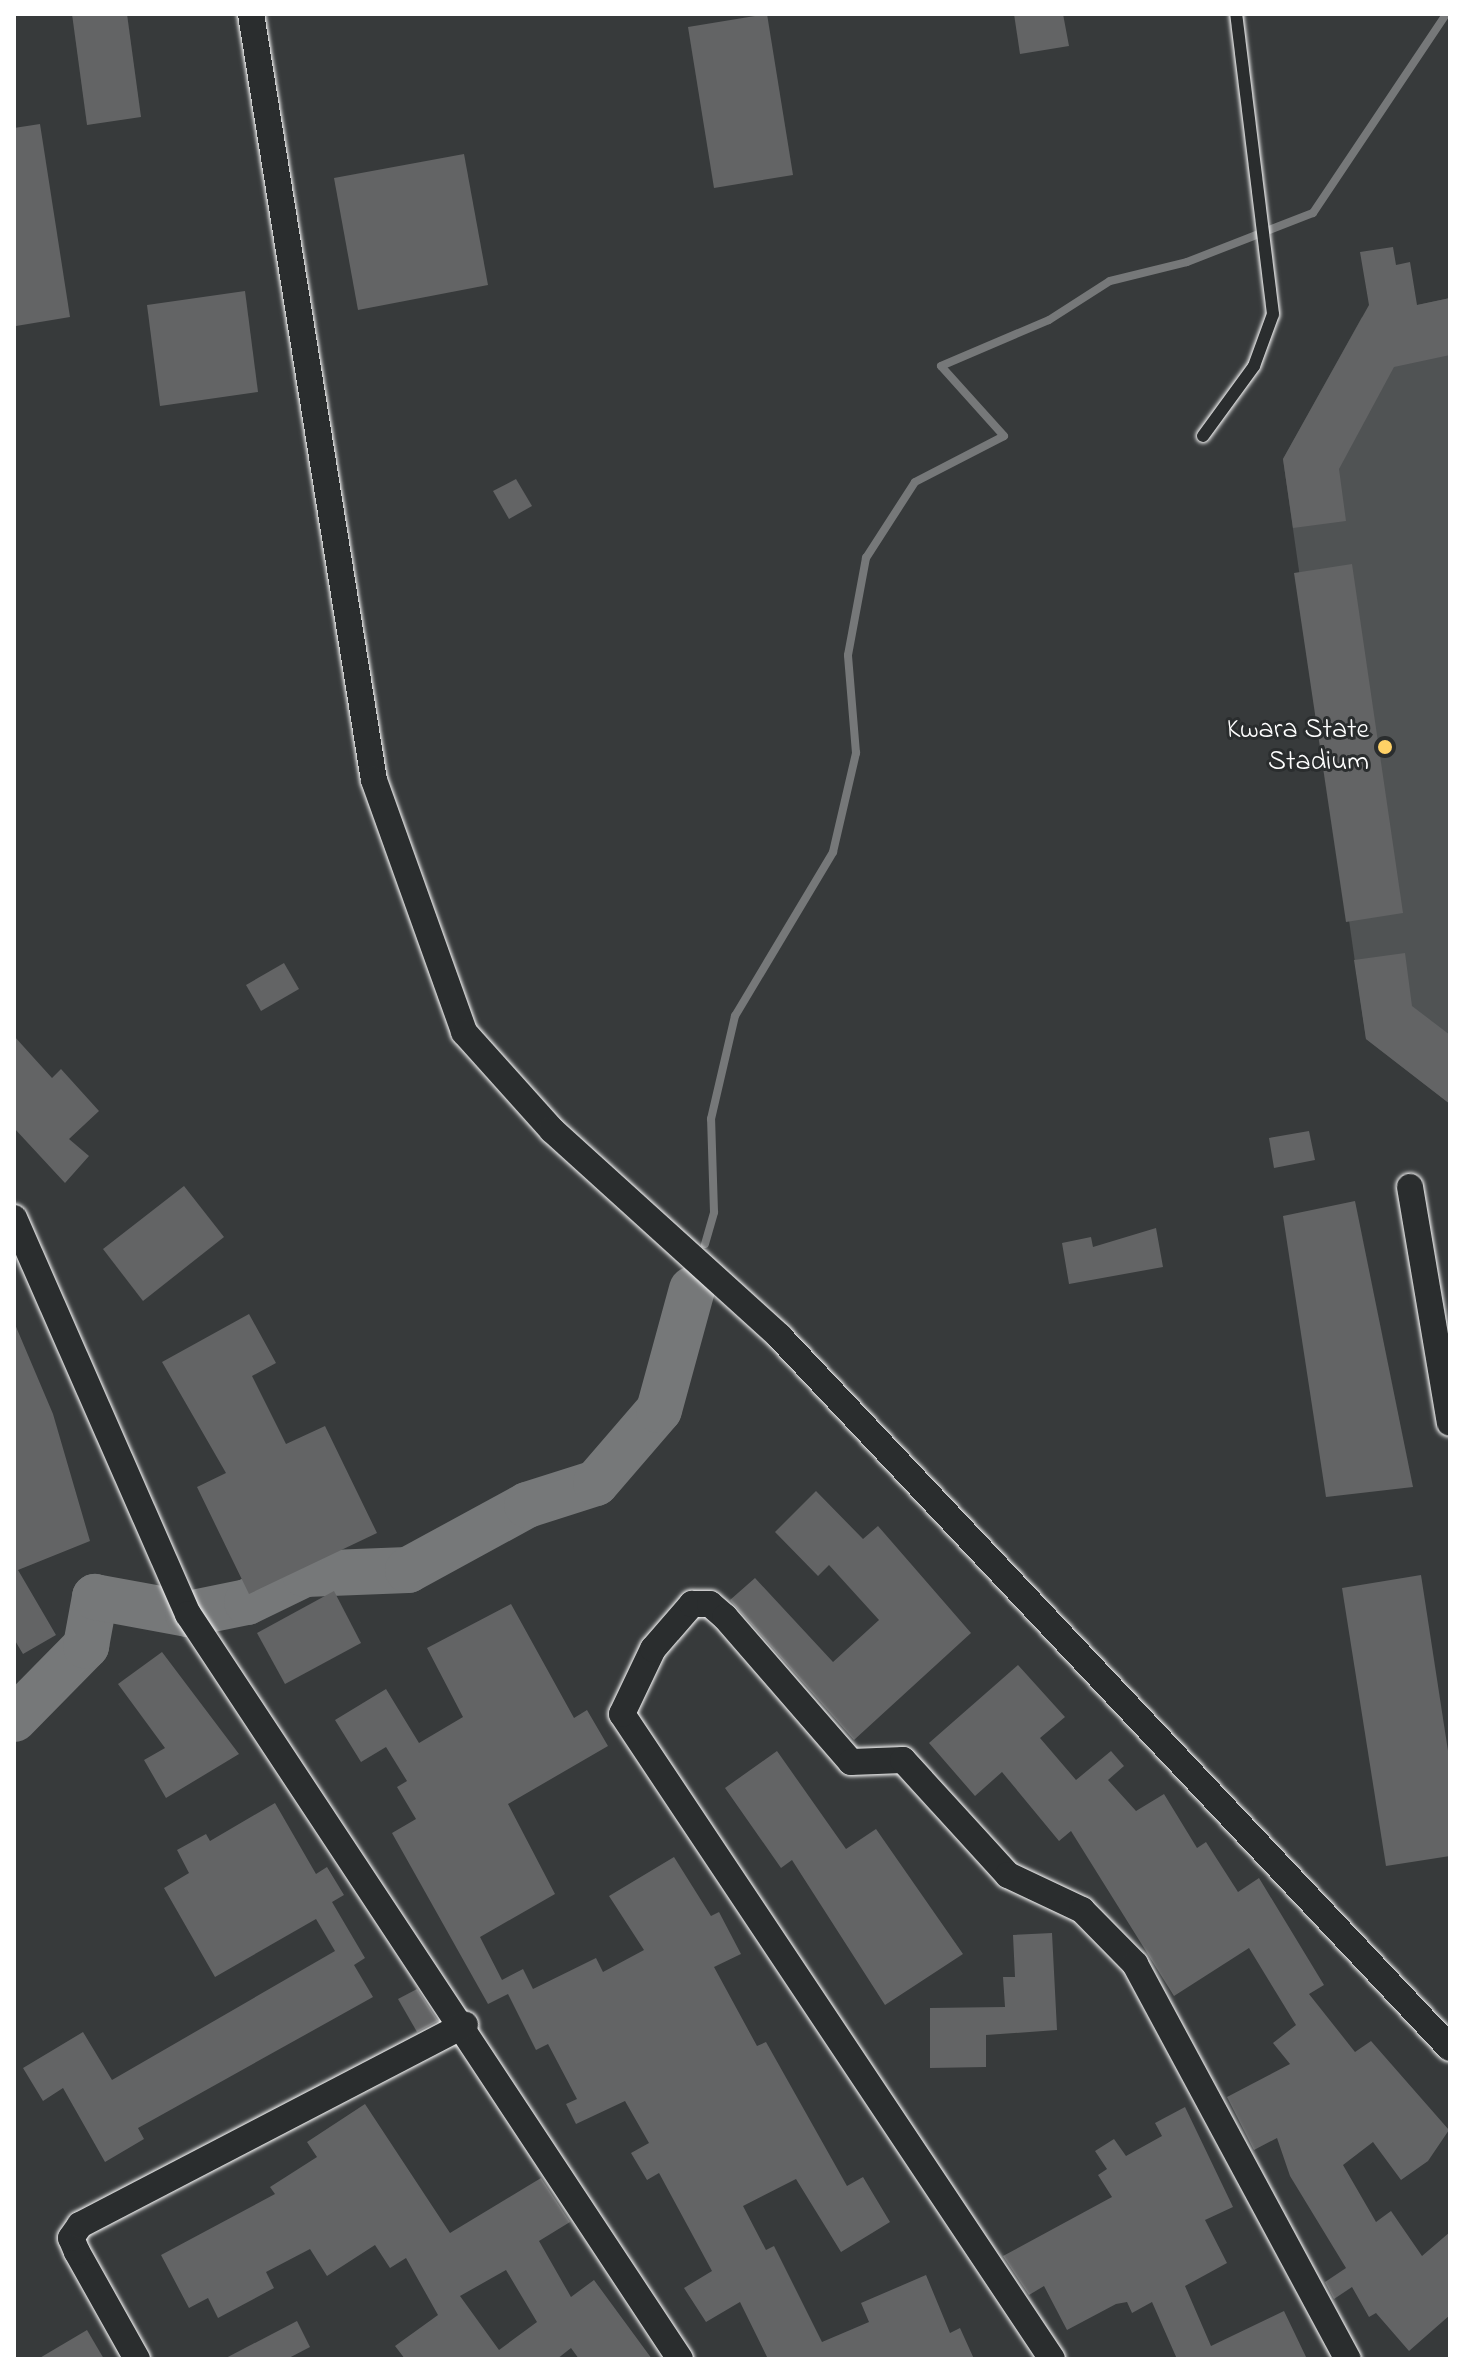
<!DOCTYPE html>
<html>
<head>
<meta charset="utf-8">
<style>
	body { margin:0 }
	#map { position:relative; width:1464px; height:2373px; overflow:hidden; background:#373a3b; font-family:"Indie Flower",sans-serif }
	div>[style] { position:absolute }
	.green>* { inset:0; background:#505354 }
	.stream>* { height:8px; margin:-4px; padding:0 4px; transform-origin:4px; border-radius:4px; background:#767879 }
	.river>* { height:46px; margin:-23px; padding:0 23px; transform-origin:23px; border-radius:23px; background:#767879 }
	.building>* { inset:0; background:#636465 }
	.roads { filter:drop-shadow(0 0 2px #fff) drop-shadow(0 0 2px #fff) }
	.service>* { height:12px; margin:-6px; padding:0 6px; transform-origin:6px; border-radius:6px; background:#2a2d2e }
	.minor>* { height:26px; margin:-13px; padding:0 13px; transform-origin:13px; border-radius:13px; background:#2a2d2e }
	.dots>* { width:22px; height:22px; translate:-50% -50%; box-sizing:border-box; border:4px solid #2a2d2e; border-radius:50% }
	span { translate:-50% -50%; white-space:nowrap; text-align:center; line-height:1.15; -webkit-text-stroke:6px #2a2d2e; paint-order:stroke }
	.poi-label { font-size:28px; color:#fff }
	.right { translate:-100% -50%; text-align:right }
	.frame { position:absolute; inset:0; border:16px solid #fff; pointer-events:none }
</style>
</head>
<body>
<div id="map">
	<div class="green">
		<i style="clip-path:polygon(1450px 298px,1450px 1104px,1366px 1039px,1283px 459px,1362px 317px)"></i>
	</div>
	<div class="stream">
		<i style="left:705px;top:1244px;width:33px;rotate:-74deg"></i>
		<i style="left:714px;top:1212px;width:93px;rotate:-91.8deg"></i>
		<i style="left:711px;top:1119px;width:106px;rotate:-76.9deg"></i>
		<i style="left:735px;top:1016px;width:191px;rotate:-59.1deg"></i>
		<i style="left:833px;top:852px;width:102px;rotate:-76.9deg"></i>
		<i style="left:856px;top:753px;width:98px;rotate:-94.7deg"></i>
		<i style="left:848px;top:655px;width:99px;rotate:-79.5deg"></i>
		<i style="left:866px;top:558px;width:90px;rotate:-57.2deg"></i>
		<i style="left:915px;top:482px;width:100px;rotate:-27.3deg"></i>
		<i style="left:1004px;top:436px;width:94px;rotate:-132deg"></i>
		<i style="left:941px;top:366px;width:117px;rotate:-23.1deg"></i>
		<i style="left:1049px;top:320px;width:72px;rotate:-32.6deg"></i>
		<i style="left:1110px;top:281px;width:79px;rotate:-13.9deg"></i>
		<i style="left:1187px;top:262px;width:135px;rotate:-21.3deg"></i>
		<i style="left:1313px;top:213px;width:239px;rotate:-56.2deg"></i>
	</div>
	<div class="river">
		<i style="left:14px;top:1719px;width:103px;rotate:-45.4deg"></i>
		<i style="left:86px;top:1646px;width:50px;rotate:-79.6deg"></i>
		<i style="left:95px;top:1597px;width:95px;rotate:10.4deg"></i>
		<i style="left:188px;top:1614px;width:60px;rotate:-11.5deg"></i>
		<i style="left:247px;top:1602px;width:64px;rotate:-25.8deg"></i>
		<i style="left:305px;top:1574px;width:103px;rotate:-2.2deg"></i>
		<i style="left:408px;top:1570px;width:136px;rotate:-28.6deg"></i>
		<i style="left:527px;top:1505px;width:72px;rotate:-17.7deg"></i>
		<i style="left:596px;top:1483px;width:96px;rotate:-49.2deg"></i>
		<i style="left:659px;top:1410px;width:125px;rotate:-74.7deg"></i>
	</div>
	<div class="building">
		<i style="clip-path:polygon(72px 14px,127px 14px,141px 117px,87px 125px)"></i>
		<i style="clip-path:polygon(767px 14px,793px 175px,714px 188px,688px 27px)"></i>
		<i style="clip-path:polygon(1014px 14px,1063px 14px,1069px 46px,1020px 54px)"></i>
		<i style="clip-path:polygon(40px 124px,70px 317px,16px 326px,14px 128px)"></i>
		<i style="clip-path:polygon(464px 154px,488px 285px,358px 310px,334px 178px)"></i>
		<i style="clip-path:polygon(1393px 247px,1396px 265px,1410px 262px,1417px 305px,1450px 298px,1450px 355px,1394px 367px,1339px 469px,1346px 521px,1293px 528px,1283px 459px,1369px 305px,1360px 252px)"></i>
		<i style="clip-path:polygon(245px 291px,258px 392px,160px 406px,147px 305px)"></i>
		<i style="clip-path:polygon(516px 479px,532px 506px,509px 519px,493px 491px)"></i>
		<i style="clip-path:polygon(1352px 564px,1403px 913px,1346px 922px,1294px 573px)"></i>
		<i style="clip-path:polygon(1405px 953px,1412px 1006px,1450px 1035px,1450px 1104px,1366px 1039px,1354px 960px)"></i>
		<i style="clip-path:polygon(284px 963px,299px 989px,261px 1011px,246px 985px)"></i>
		<i style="clip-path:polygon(14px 1036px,52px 1078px,61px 1069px,99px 1111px,69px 1139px,89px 1156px,65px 1183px,14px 1128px)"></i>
		<i style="clip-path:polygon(1309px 1131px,1315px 1160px,1274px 1168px,1269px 1138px)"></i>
		<i style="clip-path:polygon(184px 1186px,224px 1237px,143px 1301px,103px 1249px)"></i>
		<i style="clip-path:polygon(1355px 1201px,1413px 1487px,1326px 1497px,1283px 1216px)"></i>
		<i style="clip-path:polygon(1156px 1228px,1163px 1267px,1069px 1284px,1062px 1243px,1091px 1237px,1093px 1247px)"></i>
		<i style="clip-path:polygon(249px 1314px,276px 1363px,252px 1376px,286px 1444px,325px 1426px,377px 1533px,249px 1594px,197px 1487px,226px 1473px,162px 1362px)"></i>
		<i style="clip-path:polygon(14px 1322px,53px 1414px,90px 1541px,18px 1570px,56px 1635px,23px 1654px,14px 1639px)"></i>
		<i style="clip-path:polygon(816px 1491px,863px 1539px,878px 1526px,971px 1633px,854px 1740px,730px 1600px,755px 1578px,833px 1662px,879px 1620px,829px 1565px,818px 1576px,775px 1532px)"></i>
		<i style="clip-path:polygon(1421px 1575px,1450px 1764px,1450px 1856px,1386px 1866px,1342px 1588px)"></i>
		<i style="clip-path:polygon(334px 1591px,361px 1643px,285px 1684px,257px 1633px)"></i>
		<i style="clip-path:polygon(511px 1604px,574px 1718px,587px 1710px,608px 1746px,508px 1804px,555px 1894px,480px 1937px,502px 1980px,523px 1969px,533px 1989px,596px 1958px,603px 1972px,644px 1950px,609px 1896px,674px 1857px,711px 1916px,719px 1912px,741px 1954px,714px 1967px,757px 2046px,766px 2042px,847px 2186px,863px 2177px,890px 2222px,841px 2252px,796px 2179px,743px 2206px,766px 2250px,774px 2246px,822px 2342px,869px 2322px,861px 2303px,926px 2275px,950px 2333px,960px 2328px,974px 2359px,768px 2359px,740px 2302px,706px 2322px,684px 2288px,712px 2271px,659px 2173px,647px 2180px,631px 2153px,649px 2143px,625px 2101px,576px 2124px,566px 2104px,577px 2099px,548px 2044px,536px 2050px,508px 1994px,488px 2004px,392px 1833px,416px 1819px,397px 1787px,407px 1781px,386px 1747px,361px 1762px,335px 1720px,386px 1689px,419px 1743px,463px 1717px,427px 1648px)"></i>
		<i style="clip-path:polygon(162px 1652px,239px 1754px,166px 1798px,144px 1760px,165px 1748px,118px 1684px)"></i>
		<i style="clip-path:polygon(1018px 1665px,1065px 1717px,1040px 1738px,1076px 1780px,1111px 1751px,1124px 1766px,1108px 1780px,1136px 1811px,1164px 1794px,1197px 1848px,1206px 1842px,1238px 1892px,1259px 1878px,1324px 1985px,1309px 1994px,1355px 2052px,1371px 2041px,1449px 2130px,1428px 2161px,1401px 2180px,1373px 2142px,1343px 2165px,1376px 2222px,1391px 2211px,1422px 2256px,1450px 2232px,1450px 2315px,1409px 2351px,1376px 2313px,1369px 2317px,1352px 2287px,1334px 2299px,1325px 2282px,1346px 2268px,1290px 2176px,1277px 2138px,1254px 2150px,1227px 2097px,1290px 2064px,1273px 2043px,1296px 2025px,1249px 1948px,1174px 1996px,1071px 1831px,1059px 1841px,1002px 1772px,975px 1796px,929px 1743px)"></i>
		<i style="clip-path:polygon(777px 1751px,846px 1849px,876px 1829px,963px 1954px,885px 2005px,792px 1860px,781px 1868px,725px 1788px)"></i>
		<i style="clip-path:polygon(275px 1803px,316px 1874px,327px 1867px,344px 1895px,332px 1902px,365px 1958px,354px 1965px,373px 1997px,138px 2128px,144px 2139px,105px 2162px,63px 2088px,43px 2101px,23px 2068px,83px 2032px,112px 2080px,335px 1951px,316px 1919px,215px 1977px,164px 1888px,189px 1873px,177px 1850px,206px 1834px,210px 1841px)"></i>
		<i style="clip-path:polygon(1052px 1933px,1057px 2030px,986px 2035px,986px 2067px,930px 2068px,930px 2008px,1005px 2007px,1003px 1977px,1015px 1977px,1013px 1935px)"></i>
		<i style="clip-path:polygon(417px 1989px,438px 2021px,417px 2032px,398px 1999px)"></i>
		<i style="clip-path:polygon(evenodd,365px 2104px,450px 2233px,541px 2178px,570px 2222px,539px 2241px,571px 2297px,594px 2280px,652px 2359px,579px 2359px,571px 2348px,557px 2359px,405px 2359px,395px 2346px,438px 2315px,406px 2258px,390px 2268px,375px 2245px,327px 2276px,310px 2249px,266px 2272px,274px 2288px,218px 2318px,208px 2298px,189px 2308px,161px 2255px,275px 2194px,270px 2187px,317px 2157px,307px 2142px,365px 2104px,506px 2270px,537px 2322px,499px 2350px,460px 2296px,506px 2270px)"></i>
		<i style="clip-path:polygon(1185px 2107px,1233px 2207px,1205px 2220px,1227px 2263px,1185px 2286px,1211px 2346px,1284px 2311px,1307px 2359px,1177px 2359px,1152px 2302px,1132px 2313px,1127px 2302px,1116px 2304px,1067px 2330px,1044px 2286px,1029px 2295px,1003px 2256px,1112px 2197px,1098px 2175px,1107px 2169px,1095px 2151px,1114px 2139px,1126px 2156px,1162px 2136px,1155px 2123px)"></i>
		<i style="clip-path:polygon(297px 2321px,310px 2347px,287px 2359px,224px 2359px)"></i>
		<i style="clip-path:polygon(87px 2330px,104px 2359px,38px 2359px)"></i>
	</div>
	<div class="roads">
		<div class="service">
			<i style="left:1203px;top:436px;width:87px;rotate:-53.9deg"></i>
			<i style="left:1254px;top:366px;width:55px;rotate:-69.9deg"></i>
			<i style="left:1273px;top:314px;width:302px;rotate:-97deg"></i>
		</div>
		<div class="minor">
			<i style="left:251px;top:14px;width:776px;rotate:80.88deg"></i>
			<i style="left:374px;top:780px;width:268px;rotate:70.3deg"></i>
			<i style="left:464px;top:1032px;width:132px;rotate:48.1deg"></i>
			<i style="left:552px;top:1130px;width:307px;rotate:42.2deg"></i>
			<i style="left:779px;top:1336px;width:978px;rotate:46.7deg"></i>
			<i style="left:1410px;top:1187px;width:239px;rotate:80.4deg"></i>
			<i style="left:14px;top:1218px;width:433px;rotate:66.3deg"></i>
			<i style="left:188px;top:1614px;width:893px;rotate:56.56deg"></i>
			<i style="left:137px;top:2359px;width:123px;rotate:-119.3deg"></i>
			<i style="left:77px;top:2252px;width:15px;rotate:-113deg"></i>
			<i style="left:71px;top:2238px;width:16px;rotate:-55deg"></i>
			<i style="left:80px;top:2225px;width:434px;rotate:-27.5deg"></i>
			<i style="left:1052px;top:2359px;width:775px;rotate:-123.69deg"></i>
			<i style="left:622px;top:1714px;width:72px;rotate:-64.5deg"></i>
			<i style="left:653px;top:1649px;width:60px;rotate:-49.1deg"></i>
			<i style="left:692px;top:1604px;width:18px"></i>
			<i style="left:710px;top:1604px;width:20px;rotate:41deg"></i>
			<i style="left:725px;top:1617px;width:192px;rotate:49deg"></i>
			<i style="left:851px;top:1762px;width:52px;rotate:-2.2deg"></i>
			<i style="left:903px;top:1760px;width:156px;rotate:47.6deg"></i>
			<i style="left:1008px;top:1875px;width:82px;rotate:25.3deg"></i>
			<i style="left:1082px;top:1910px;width:76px;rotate:45.5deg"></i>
			<i style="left:1135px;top:1964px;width:449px;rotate:61.7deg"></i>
		</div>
	</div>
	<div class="dots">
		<i style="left:1385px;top:747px;background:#ffd166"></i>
	</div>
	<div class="poi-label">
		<span class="right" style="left:1369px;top:747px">Kwara State<br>Stadium</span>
	</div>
	<div class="frame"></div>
</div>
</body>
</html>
